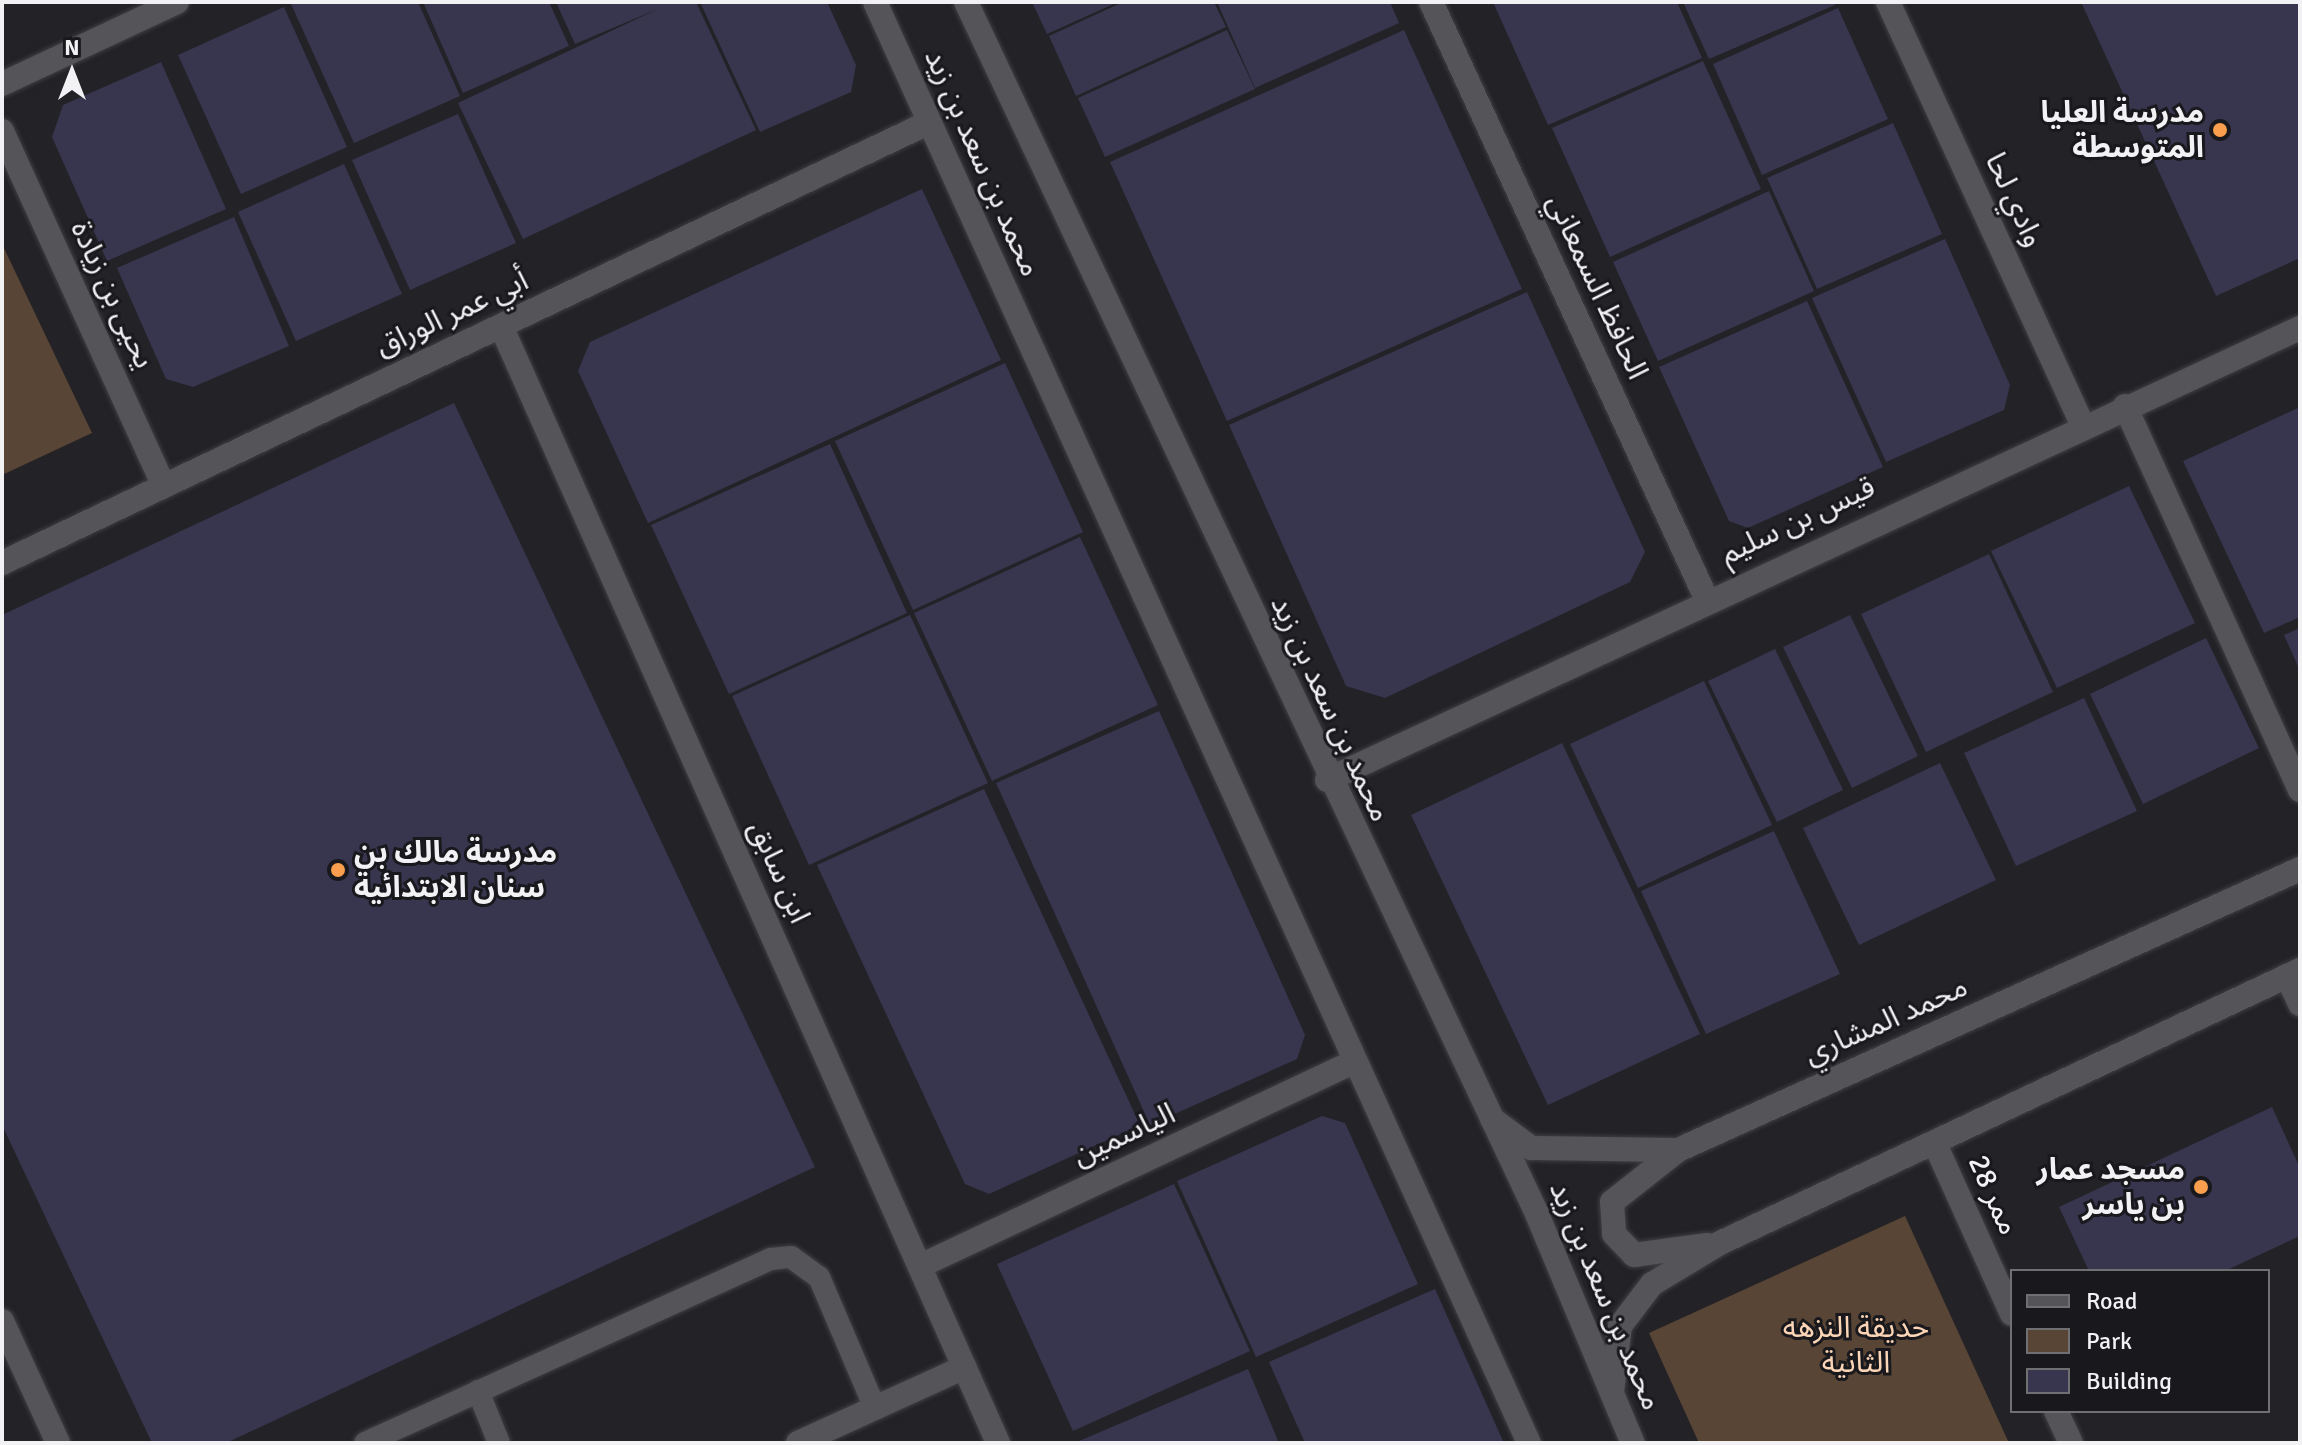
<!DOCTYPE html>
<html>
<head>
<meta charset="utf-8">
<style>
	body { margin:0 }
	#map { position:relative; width:2302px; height:1445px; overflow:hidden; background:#232226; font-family:Signika,"Noto Sans Arabic",sans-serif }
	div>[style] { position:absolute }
	.green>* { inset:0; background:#584536 }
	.building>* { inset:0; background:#38354f }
	.roads { filter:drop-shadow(0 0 2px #3f3f42) drop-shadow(0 0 2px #3f3f42) }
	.service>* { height:22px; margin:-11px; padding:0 11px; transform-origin:11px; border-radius:11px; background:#545459 }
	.minor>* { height:24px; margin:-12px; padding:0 12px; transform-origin:12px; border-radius:12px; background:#545459 }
	.tertiary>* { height:24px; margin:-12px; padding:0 12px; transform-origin:12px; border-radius:12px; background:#545459 }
	.dots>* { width:22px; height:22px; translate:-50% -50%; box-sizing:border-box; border:4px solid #19191d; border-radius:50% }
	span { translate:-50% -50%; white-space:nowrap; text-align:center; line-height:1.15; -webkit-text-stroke:6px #19191d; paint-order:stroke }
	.poi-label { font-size:30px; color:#f2f2f5; font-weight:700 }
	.right { translate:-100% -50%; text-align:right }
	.left { translate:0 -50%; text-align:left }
	.street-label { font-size:30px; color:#f2f2f5 }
	.park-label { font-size:30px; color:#fcd5b7 }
	.frame { position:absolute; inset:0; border:4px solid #f2f2f5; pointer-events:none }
	.legend { position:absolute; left:2010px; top:1269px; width:260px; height:144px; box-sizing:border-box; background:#19191d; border:2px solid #707073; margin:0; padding:10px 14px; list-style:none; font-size:24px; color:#f2f2f5 }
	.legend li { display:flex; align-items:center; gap:16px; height:40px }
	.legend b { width:40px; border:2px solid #707073 }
	.north { position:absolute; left:32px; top:32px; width:80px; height:80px; -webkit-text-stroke:6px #19191d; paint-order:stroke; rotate:0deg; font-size:22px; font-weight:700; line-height:32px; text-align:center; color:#f2f2f5 }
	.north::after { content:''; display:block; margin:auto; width:28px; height:36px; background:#f2f2f5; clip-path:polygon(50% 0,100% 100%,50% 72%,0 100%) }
</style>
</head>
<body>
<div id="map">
	<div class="green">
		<i style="clip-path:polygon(2px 244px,92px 433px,2px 475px)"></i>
		<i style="clip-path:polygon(1905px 1216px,2009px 1443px,1699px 1443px,1649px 1333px)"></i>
	</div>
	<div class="building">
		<i style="clip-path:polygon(418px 2px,460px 96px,354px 143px,291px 4px)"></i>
		<i style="clip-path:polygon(423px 2px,549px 2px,569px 46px,463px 93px)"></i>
		<i style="clip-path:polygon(556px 2px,696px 2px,756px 130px,523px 239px,458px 103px,660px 8px,575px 44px)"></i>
		<i style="clip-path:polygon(700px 2px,827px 2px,856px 65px,851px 92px,760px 132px)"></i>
		<i style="clip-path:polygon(1032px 2px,1118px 2px,1047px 34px)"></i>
		<i style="clip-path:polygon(1123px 2px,1214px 2px,1226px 27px,1076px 96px,1049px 36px)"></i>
		<i style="clip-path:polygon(1217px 2px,1390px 2px,1399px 23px,1255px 88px)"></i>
		<i style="clip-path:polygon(1493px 2px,1677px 2px,1702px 58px,1548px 125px)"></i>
		<i style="clip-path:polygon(1683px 2px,1833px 2px,1835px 5px,1709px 59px)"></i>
		<i style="clip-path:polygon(2081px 2px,2300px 2px,2300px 258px,2216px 296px)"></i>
		<i style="clip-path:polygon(284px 7px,347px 147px,241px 194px,178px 55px)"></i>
		<i style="clip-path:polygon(1838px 8px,1888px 119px,1762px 175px,1713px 64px)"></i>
		<i style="clip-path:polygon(1227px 30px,1255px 89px,1105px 157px,1078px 98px)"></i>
		<i style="clip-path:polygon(1404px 30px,1522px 289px,1227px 421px,1110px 162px)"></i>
		<i style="clip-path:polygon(1703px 61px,1761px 189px,1610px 257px,1552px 128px)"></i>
		<i style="clip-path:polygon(161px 62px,226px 209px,107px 261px,52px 137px,63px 105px)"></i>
		<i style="clip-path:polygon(458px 114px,516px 243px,410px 290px,352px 160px)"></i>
		<i style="clip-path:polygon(1893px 123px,1942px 234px,1817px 289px,1767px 178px)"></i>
		<i style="clip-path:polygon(344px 164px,402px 294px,296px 341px,238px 212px)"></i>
		<i style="clip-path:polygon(922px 189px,1001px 360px,648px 523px,578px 371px,590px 342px)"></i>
		<i style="clip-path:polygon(1769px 191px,1814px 291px,1658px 361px,1613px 262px)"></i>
		<i style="clip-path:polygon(234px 217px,289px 346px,193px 387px,166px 379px,117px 268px)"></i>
		<i style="clip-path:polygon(1945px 239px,2010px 385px,2004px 410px,1886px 462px,1812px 298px)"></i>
		<i style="clip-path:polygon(1527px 292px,1645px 552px,1630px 582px,1385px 698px,1346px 686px,1229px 425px)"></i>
		<i style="clip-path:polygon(1807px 301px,1883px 467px,1748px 528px,1729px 521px,1659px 367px)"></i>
		<i style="clip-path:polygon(1005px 363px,1083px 532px,913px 610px,835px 441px)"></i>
		<i style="clip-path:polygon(454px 403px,815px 1167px,226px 1443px,152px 1443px,2px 1125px,2px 615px)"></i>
		<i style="clip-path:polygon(2300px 407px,2300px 617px,2264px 633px,2183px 461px)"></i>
		<i style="clip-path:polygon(830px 444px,907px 613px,729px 694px,651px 525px)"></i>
		<i style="clip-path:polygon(2129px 486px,2195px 623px,2057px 688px,1991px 551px)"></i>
		<i style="clip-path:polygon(1080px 537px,1158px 705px,992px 781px,914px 613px)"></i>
		<i style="clip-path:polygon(1989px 554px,2053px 692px,1926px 752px,1861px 614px)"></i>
		<i style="clip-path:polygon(910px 615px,988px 783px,809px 865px,732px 696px)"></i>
		<i style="clip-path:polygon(1850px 615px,1918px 756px,1852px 788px,1783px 647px)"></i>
		<i style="clip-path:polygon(2300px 628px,2300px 671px,2284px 635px)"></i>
		<i style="clip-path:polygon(2206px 638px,2259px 748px,2143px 804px,2090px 694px)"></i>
		<i style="clip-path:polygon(1775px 649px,1843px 790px,1777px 822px,1708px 681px)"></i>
		<i style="clip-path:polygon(1704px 681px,1772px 825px,1638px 888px,1570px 744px)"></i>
		<i style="clip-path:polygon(2084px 698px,2137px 811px,2016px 866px,1964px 753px)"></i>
		<i style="clip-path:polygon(1159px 711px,1305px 1035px,1297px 1059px,1150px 1125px,996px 783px)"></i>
		<i style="clip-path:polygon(1562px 743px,1700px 1034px,1548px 1105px,1411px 815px)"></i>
		<i style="clip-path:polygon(1940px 763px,1996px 880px,1859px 945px,1803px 828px)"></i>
		<i style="clip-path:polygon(984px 789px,1140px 1125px,989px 1194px,965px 1184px,817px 865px)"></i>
		<i style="clip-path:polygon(1774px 831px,1840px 974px,1706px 1034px,1641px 891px)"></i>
		<i style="clip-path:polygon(2272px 1107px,2300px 1168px,2300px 1236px,2225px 1271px,2089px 1271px,2059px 1207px)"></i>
		<i style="clip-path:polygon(1322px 1116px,1345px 1123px,1418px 1284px,1256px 1357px,1177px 1181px)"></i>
		<i style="clip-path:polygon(1174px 1184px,1250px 1351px,1073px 1431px,997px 1264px)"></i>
		<i style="clip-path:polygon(1435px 1289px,1503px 1441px,1305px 1443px,1269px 1362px)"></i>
		<i style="clip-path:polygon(1248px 1369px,1279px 1443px,1080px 1443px,1079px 1441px)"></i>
	</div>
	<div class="roads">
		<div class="service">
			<i style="left:478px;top:1391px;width:56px;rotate:68deg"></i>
			<i style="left:365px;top:1443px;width:446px;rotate:-24.4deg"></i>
			<i style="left:771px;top:1259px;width:20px;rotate:-6deg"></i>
			<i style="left:791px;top:1257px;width:34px;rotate:36deg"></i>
			<i style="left:819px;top:1277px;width:142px;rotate:66.9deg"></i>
		</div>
		<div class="minor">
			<i style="left:1431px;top:2px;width:656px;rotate:65.23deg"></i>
			<i style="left:1888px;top:2px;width:467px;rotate:65.3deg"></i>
			<i style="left:2px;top:84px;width:193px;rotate:-25.1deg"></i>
			<i style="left:2px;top:131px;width:390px;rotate:65.5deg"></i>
			<i style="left:501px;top:326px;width:1223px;rotate:66.01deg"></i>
			<i style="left:2125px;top:406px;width:422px;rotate:65.5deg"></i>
			<i style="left:2px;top:563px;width:1025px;rotate:-25.42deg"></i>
			<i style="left:1327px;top:780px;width:1073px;rotate:-24.92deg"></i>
			<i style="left:1936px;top:1146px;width:184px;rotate:65.7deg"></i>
			<i style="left:920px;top:1266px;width:481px;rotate:-25.2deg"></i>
			<i style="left:2px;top:1321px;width:134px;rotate:65.3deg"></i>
			<i style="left:2056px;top:1411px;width:35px;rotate:65deg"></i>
			<i style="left:798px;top:1443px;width:183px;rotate:-24.5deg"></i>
		</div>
		<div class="tertiary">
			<i style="left:875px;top:2px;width:1582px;rotate:65.59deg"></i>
			<i style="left:966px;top:2px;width:1340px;rotate:64.77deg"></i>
			<i style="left:1537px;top:1214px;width:248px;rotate:67.3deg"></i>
			<i style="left:2287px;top:976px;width:31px;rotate:65deg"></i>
			<i style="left:1492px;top:1119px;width:49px;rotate:36.6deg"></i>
			<i style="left:1531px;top:1148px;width:147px;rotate:0.8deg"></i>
			<i style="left:1678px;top:1150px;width:683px;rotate:-24.31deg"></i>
			<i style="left:1678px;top:1150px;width:84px;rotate:141.8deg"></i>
			<i style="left:1612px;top:1202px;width:32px;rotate:86deg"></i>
			<i style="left:1614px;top:1234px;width:29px;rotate:46deg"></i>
			<i style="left:1634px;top:1255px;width:74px;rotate:-7.8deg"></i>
			<i style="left:1612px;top:1392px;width:66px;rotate:-83.1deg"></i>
			<i style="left:1620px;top:1326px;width:53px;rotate:-52.7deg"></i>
			<i style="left:1652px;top:1284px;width:79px;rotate:-31.1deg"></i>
			<i style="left:1720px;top:1243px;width:641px;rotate:-25.21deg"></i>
		</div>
	</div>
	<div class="dots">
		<i style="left:2220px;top:130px;background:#fa9f4e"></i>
		<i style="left:338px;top:870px;background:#fa9f4e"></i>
		<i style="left:2201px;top:1187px;background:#fa9f4e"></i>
	</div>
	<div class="poi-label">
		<span class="right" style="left:2204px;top:130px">مدرسة العليا<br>المتوسطة</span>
		<span class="left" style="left:354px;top:870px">مدرسة مالك بن<br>سنان الابتدائية</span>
		<span class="right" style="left:2185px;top:1187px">مسجد عمار<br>بن ياسر</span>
	</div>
	<div class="street-label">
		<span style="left:982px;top:163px;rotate:66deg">محمد بن سعد بن زيد</span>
		<span style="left:2014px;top:200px;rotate:65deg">وادي لحا</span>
		<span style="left:1597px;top:287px;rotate:65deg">الحافظ السمعاني</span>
		<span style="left:112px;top:295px;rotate:65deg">يحيى بن زيادة</span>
		<span style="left:452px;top:314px;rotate:-25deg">أبي عمر الوراق</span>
		<span style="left:1798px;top:521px;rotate:-25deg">قيس بن سليم</span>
		<span style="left:1330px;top:709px;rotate:65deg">محمد بن سعد بن زيد</span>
		<span style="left:779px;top:872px;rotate:66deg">ابن سابق</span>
		<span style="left:1886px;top:1021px;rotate:-24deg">محمد المشاري</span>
		<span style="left:1124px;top:1135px;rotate:-25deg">الياسمين</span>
		<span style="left:1993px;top:1195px;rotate:66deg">ممر 28</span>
		<span style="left:1605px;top:1296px;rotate:67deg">محمد بن سعد بن زيد</span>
	</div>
	<div class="park-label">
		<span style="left:1856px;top:1345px">حديقة النزهه<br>الثانية</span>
	</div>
	<div class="frame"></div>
	<ul class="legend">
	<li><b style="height:10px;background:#545459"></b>Road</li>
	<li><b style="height:22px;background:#584536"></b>Park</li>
	<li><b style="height:22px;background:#38354f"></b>Building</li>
	</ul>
	<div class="north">N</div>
</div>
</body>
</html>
